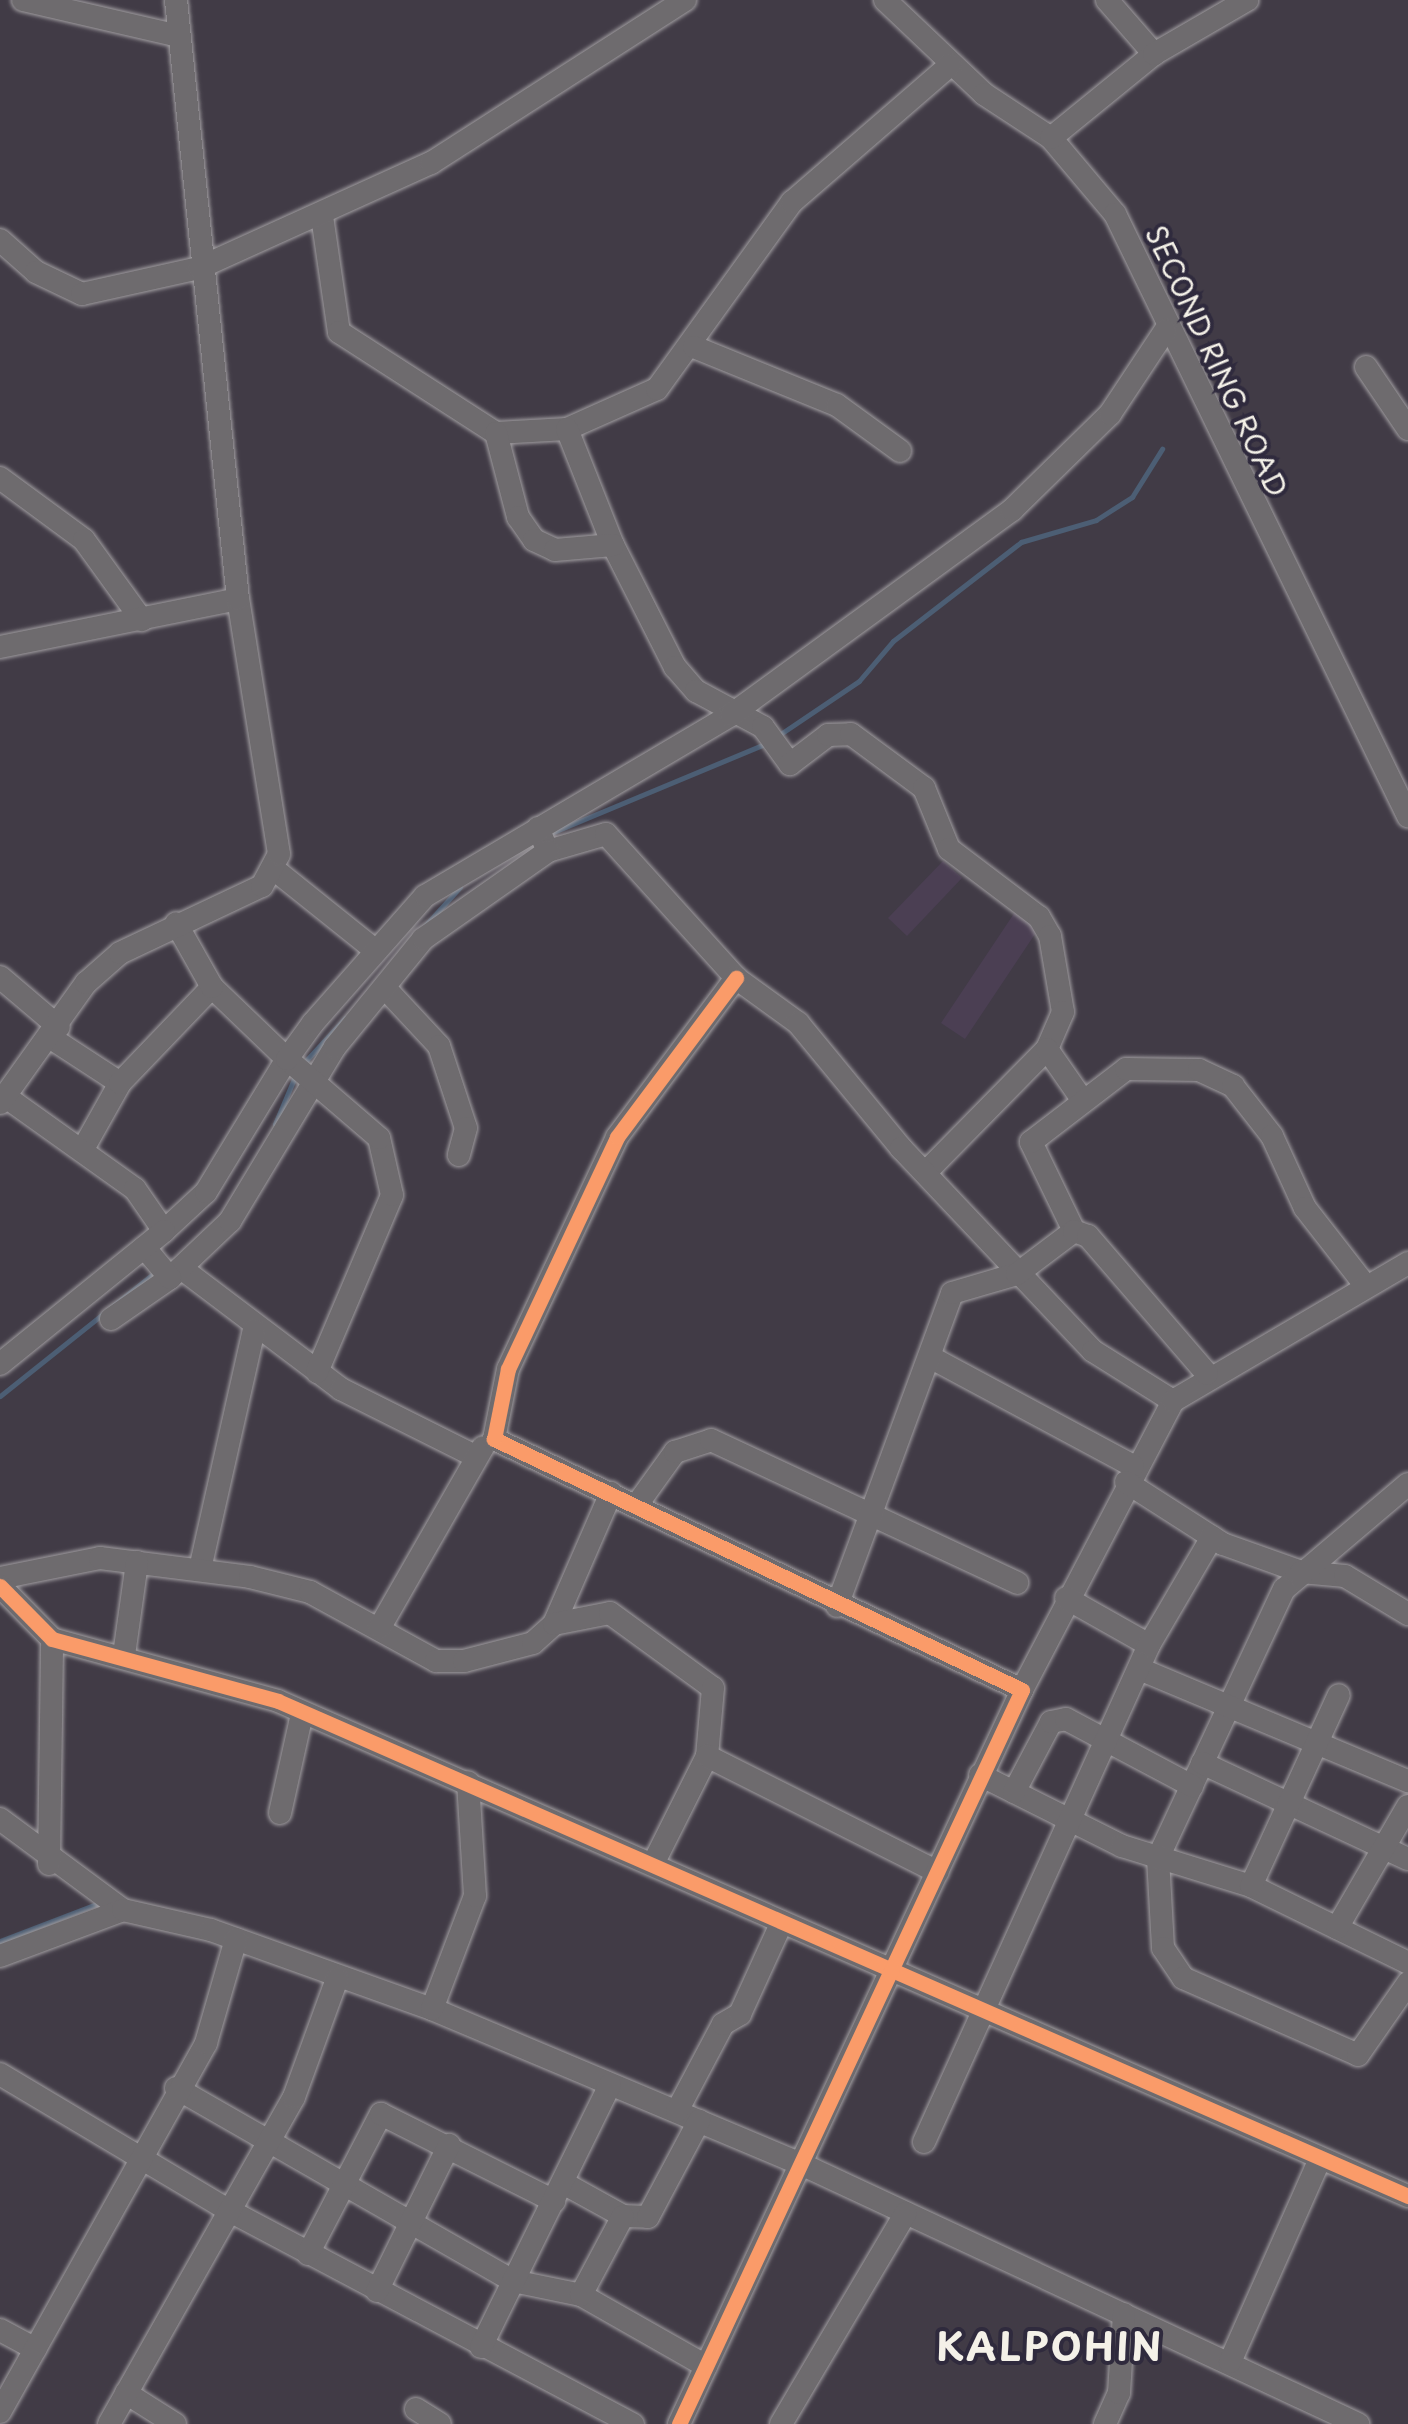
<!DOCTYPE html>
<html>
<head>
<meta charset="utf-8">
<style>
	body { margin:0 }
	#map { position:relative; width:1408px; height:2424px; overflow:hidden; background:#413b46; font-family:"Playpen Sans",sans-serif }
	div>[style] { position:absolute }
	.built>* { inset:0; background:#4b3f53 }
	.stream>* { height:5px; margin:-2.5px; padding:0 2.5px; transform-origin:2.5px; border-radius:2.5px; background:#4c5e74 }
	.roads { filter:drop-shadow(0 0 2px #a19ea1) drop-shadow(0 0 2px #a19ea1) }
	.minor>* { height:22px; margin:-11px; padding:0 11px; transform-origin:11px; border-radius:11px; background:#6e6b6e }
	.cycleway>* { height:15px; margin:-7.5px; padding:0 7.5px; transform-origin:7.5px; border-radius:7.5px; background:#fa9b69 }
	span { translate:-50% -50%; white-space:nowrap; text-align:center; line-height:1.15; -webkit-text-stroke:8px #2f2a3d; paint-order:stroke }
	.street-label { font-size:28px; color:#f4f1e8 }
	.district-label { font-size:38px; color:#f4f1e8; font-weight:700; letter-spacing:2.5px }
</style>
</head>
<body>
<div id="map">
	<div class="built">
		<i style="clip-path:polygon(943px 861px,962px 878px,907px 936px,888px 918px)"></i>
		<i style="clip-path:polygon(1017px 909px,1041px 925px,965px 1039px,941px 1023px)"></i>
	</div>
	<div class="stream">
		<i style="left:776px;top:737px;width:100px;rotate:-34deg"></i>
		<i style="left:859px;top:681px;width:52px;rotate:-49.6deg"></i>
		<i style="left:893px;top:641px;width:162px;rotate:-37.7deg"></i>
		<i style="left:1021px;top:542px;width:78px;rotate:-16.3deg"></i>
		<i style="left:1096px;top:520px;width:43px;rotate:-32.6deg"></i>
		<i style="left:1132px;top:497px;width:57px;rotate:-58deg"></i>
		<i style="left:551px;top:833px;width:234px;rotate:-22.6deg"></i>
		<i style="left:424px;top:927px;width:54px;rotate:-48deg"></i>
		<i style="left:302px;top:1065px;width:64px;rotate:-47.5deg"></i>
		<i style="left:275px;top:1124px;width:54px;rotate:-67.2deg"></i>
		<i style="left:0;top:1396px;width:197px;rotate:-38.6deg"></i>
		<i style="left:0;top:1941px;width:106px;rotate:-21deg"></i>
	</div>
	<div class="roads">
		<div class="minor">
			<i style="left:23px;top:0;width:160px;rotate:13deg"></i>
			<i style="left:885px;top:0;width:137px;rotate:43.5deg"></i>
			<i style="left:984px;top:94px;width:80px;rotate:33.3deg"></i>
			<i style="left:1051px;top:138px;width:99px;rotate:49.9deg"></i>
			<i style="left:1115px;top:214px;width:670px;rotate:64.05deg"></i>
			<i style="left:1107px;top:0;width:72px;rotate:49deg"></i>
			<i style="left:1051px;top:138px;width:133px;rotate:-39.2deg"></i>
			<i style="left:1154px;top:54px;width:108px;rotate:-30.1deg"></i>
			<i style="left:322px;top:216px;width:117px;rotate:81.7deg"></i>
			<i style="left:339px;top:332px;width:187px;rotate:32.8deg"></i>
			<i style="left:496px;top:433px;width:71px;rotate:-3.2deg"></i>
			<i style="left:567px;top:429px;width:98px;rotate:-24deg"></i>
			<i style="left:657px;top:389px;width:231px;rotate:-54.2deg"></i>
			<i style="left:792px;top:202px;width:209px;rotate:-40.9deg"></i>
			<i style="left:0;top:240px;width:48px;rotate:41.6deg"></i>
			<i style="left:36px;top:272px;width:51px;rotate:25.6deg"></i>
			<i style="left:82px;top:294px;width:120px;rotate:-12.5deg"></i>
			<i style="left:199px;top:268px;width:255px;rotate:-24.4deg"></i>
			<i style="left:431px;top:163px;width:302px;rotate:-32.7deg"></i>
			<i style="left:694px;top:347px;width:154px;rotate:22.1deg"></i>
			<i style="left:837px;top:405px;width:78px;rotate:36.1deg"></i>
			<i style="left:1366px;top:367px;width:75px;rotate:55.9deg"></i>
			<i style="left:567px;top:429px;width:125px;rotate:68.4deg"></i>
			<i style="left:613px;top:545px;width:137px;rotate:63.1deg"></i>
			<i style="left:675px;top:667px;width:32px;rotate:49deg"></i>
			<i style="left:696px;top:691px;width:76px;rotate:28.2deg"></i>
			<i style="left:763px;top:727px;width:46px;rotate:53.9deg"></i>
			<i style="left:790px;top:764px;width:48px;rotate:-37.3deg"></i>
			<i style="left:828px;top:735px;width:23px;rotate:-2deg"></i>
			<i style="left:851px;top:734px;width:91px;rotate:36.5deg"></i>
			<i style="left:924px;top:788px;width:66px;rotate:67.7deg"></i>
			<i style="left:949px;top:849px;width:113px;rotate:37.1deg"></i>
			<i style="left:1039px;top:917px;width:22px;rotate:60deg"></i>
			<i style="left:1050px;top:936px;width:77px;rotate:80.3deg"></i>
			<i style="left:1063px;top:1012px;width:40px;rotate:113.4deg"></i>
			<i style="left:1047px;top:1049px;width:168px;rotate:134.5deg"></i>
			<i style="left:496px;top:433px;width:87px;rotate:75.3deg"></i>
			<i style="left:518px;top:517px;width:28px;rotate:55deg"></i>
			<i style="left:534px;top:540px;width:23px;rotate:25deg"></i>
			<i style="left:555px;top:550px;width:58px;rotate:-4.9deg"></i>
			<i style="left:0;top:478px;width:104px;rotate:36.4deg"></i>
			<i style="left:84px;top:540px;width:99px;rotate:54.1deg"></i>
			<i style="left:0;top:647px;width:243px;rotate:-11.4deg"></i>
			<i style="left:538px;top:828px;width:25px;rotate:67deg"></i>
			<i style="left:548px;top:851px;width:60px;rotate:-16.3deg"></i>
			<i style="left:606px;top:834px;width:194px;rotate:47.9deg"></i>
			<i style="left:736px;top:978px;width:77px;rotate:36deg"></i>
			<i style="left:798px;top:1023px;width:162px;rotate:50.5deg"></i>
			<i style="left:901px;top:1148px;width:279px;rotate:46.6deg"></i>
			<i style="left:1093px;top:1351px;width:94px;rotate:32deg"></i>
			<i style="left:1173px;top:1401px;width:326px;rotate:117.6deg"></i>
			<i style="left:275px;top:870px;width:129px;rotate:38.7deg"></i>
			<i style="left:0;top:977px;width:77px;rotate:40.3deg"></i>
			<i style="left:385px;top:988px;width:79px;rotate:47deg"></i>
			<i style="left:439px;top:1046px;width:86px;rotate:71.8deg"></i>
			<i style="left:466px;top:1128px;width:28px;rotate:105deg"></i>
			<i style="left:51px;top:1038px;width:82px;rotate:33.1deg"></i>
			<i style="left:120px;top:1083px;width:76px;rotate:119.3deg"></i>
			<i style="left:1047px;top:1049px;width:60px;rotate:55.2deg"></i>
			<i style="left:120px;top:1083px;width:133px;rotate:-46.2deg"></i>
			<i style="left:6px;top:1097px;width:158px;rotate:35.5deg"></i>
			<i style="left:135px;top:1189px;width:51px;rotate:55.4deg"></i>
			<i style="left:164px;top:1231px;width:57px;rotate:-42.9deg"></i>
			<i style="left:206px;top:1192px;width:156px;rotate:-58.7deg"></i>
			<i style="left:287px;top:1059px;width:104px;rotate:-136.2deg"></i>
			<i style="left:212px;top:987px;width:73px;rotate:-119.4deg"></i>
			<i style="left:0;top:1103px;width:148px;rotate:-54.4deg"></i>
			<i style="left:86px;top:983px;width:45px;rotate:-41.4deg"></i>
			<i style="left:120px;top:953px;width:157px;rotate:-25.3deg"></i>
			<i style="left:262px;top:886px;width:36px;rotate:-62deg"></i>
			<i style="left:279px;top:854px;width:258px;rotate:-99.1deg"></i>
			<i style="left:238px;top:599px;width:602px;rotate:-95.91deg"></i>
			<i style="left:1074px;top:1231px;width:99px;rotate:-115.8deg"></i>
			<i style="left:1031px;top:1142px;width:120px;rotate:-37.5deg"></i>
			<i style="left:1126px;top:1069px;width:73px;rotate:0.8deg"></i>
			<i style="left:1199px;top:1070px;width:38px;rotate:25deg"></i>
			<i style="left:1233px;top:1086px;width:63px;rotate:52deg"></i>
			<i style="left:1272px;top:1136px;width:79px;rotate:65.4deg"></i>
			<i style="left:1305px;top:1208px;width:98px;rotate:52.1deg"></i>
			<i style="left:181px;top:1268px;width:201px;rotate:37.1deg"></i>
			<i style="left:341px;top:1389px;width:148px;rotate:26.6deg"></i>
			<i style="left:170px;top:1278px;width:83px;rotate:-43.5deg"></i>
			<i style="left:230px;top:1221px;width:203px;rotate:-58.9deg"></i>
			<i style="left:335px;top:1047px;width:139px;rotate:-50.8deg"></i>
			<i style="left:423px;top:939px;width:153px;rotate:-35.1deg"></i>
			<i style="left:111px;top:1319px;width:72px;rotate:-34.8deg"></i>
			<i style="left:170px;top:1278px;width:40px;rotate:-130deg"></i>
			<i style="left:930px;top:1357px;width:230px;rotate:28.2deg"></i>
			<i style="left:0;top:1364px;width:211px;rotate:-39deg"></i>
			<i style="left:317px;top:1372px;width:192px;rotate:-67deg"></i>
			<i style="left:392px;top:1195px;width:58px;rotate:-102.8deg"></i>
			<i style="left:379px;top:1138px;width:121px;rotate:-139.3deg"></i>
			<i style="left:287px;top:1059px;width:44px;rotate:-54.2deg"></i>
			<i style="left:313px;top:1023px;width:169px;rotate:-48.6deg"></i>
			<i style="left:425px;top:896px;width:356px;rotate:-30.6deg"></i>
			<i style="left:731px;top:715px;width:348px;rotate:-36.1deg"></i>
			<i style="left:1012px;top:510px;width:137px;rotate:-44.4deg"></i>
			<i style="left:1110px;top:414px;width:100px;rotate:-56.5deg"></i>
			<i style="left:1173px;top:1401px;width:273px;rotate:-30.4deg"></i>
			<i style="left:1126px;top:1482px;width:115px;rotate:32.6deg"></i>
			<i style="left:1223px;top:1544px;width:83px;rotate:19.7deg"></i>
			<i style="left:1301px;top:1572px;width:44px;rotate:5.2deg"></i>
			<i style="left:1345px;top:1576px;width:74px;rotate:31.1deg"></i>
			<i style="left:1408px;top:1484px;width:162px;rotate:139.7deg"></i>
			<i style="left:1284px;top:1589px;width:297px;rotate:115.1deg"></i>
			<i style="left:1158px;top:1858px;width:90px;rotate:86.8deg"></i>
			<i style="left:1163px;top:1948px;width:36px;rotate:56deg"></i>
			<i style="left:1183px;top:1978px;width:191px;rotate:23.7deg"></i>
			<i style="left:1358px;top:2055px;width:88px;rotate:-55.2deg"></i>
			<i style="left:636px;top:1506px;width:67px;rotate:-54.2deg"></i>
			<i style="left:675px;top:1452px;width:38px;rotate:-18deg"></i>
			<i style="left:711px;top:1440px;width:338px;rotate:25deg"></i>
			<i style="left:200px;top:1569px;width:245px;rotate:-77.3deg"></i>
			<i style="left:0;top:1578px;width:102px;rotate:-11.3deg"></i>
			<i style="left:100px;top:1558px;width:151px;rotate:7.2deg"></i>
			<i style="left:250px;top:1577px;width:62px;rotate:14deg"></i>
			<i style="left:310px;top:1592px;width:144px;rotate:28.7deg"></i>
			<i style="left:436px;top:1661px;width:28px"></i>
			<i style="left:464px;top:1661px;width:71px;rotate:-14.6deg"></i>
			<i style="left:533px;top:1643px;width:28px;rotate:-42deg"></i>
			<i style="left:554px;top:1624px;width:143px;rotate:-66.5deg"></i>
			<i style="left:0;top:1586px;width:74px;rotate:45.5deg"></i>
			<i style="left:52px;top:1639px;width:234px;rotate:15.3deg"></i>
			<i style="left:278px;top:1701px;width:1234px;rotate:23.66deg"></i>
			<i style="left:1066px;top:1598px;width:95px;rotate:29.5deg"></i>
			<i style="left:837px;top:1606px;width:333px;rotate:-69.8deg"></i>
			<i style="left:952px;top:1293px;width:68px;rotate:-16.3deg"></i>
			<i style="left:1017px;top:1274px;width:71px;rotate:-37deg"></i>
			<i style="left:1074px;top:1231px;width:15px;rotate:20deg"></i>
			<i style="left:1088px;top:1236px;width:182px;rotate:49.2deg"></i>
			<i style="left:554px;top:1624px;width:57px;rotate:-11.1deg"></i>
			<i style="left:610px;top:1613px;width:127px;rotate:36.1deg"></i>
			<i style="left:713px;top:1688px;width:68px;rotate:95deg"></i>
			<i style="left:380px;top:1627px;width:207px;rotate:-60.2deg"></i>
			<i style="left:124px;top:1655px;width:94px;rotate:-82deg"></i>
			<i style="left:1142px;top:1670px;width:288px;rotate:22.7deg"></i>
			<i style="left:1202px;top:1763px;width:227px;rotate:25deg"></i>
			<i style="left:980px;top:1775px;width:159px;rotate:26.6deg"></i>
			<i style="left:1122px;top:1846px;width:135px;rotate:17.2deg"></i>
			<i style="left:1251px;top:1886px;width:175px;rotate:26.1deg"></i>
			<i style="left:1014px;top:1792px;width:79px;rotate:-62.1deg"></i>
			<i style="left:1051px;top:1722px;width:15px;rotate:-11deg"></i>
			<i style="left:1066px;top:1719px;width:143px;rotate:28deg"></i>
			<i style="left:280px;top:1813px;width:101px;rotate:-77.5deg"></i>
			<i style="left:0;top:1819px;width:153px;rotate:36.5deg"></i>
			<i style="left:654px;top:1862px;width:119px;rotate:-63.4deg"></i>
			<i style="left:707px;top:1756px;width:258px;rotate:26.7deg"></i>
			<i style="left:49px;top:1864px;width:225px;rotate:-89.2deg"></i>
			<i style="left:1251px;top:1886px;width:210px;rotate:-65.3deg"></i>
			<i style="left:1337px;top:1928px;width:141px;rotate:-59.8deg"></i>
			<i style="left:0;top:1956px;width:131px;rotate:-20.5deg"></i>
			<i style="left:123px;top:1910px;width:90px;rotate:12.8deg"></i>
			<i style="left:211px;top:1930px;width:235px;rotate:19.7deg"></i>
			<i style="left:432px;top:2009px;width:400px;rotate:22.8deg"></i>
			<i style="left:801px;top:2164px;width:615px;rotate:25.02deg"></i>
			<i style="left:432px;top:2009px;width:121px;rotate:-69.2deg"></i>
			<i style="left:475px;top:1896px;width:114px;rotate:-93.5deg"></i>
			<i style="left:0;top:2074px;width:268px;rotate:30.8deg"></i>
			<i style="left:230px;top:2211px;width:456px;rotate:27.9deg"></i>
			<i style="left:176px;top:2088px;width:388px;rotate:29.8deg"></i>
			<i style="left:513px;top:2281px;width:69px;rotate:11.6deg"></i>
			<i style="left:581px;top:2295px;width:144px;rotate:29.6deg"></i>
			<i style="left:677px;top:2111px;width:98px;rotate:-62.1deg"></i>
			<i style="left:723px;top:2024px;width:20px;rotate:-30deg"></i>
			<i style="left:740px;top:2014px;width:101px;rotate:-65.5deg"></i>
			<i style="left:924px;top:2142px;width:546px;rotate:-65.64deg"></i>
			<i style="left:1149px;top:1645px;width:125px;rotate:-59.7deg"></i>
			<i style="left:565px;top:2184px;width:66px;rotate:28.9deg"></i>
			<i style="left:623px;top:2216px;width:25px;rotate:2deg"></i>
			<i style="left:648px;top:2217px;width:109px;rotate:-62deg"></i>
			<i style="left:308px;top:2254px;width:158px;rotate:-62.5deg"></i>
			<i style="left:381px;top:2114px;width:194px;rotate:26.7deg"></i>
			<i style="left:377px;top:2291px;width:163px;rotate:-63.7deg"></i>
			<i style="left:581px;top:2295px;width:89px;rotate:-62deg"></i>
			<i style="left:0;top:2330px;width:40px;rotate:28deg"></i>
			<i style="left:481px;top:2347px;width:292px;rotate:-63.8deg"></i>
			<i style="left:1230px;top:2362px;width:222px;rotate:-66.1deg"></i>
			<i style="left:126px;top:2393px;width:58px;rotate:32.3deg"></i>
			<i style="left:416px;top:2409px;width:28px;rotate:32deg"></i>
			<i style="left:0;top:2412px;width:423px;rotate:-60.8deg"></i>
			<i style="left:206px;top:2043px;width:108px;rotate:-73.9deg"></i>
			<i style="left:109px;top:2424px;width:376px;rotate:-60.5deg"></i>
			<i style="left:294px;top:2097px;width:126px;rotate:-70deg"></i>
			<i style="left:679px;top:2424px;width:810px;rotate:-64.95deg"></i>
			<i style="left:1022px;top:1690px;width:585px;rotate:-154.57deg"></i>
			<i style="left:494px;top:1439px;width:71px;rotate:-78.7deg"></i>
			<i style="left:508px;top:1369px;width:256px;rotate:-64.8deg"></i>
			<i style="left:617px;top:1137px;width:199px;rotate:-53.2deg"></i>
			<i style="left:781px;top:2424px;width:245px;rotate:-59.4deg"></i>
			<i style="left:1105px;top:2424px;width:34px;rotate:-66deg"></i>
			<i style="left:1119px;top:2393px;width:79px;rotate:-86.4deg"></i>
		</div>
	</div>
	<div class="cycleway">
		<i style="left:0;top:1586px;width:74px;rotate:45.5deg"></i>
		<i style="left:52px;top:1639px;width:234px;rotate:15.3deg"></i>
		<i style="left:278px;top:1701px;width:1234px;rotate:23.66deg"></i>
		<i style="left:679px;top:2424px;width:810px;rotate:-64.95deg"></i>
		<i style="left:1022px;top:1690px;width:585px;rotate:-154.57deg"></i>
		<i style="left:494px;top:1439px;width:71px;rotate:-78.7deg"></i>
		<i style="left:508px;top:1369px;width:256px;rotate:-64.8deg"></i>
		<i style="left:617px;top:1137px;width:199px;rotate:-53.2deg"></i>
	</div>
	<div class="street-label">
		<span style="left:1217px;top:361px;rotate:65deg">SECOND RING ROAD</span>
	</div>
	<div class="district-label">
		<span style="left:1050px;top:2346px">KALPOHIN</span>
	</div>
</div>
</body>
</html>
